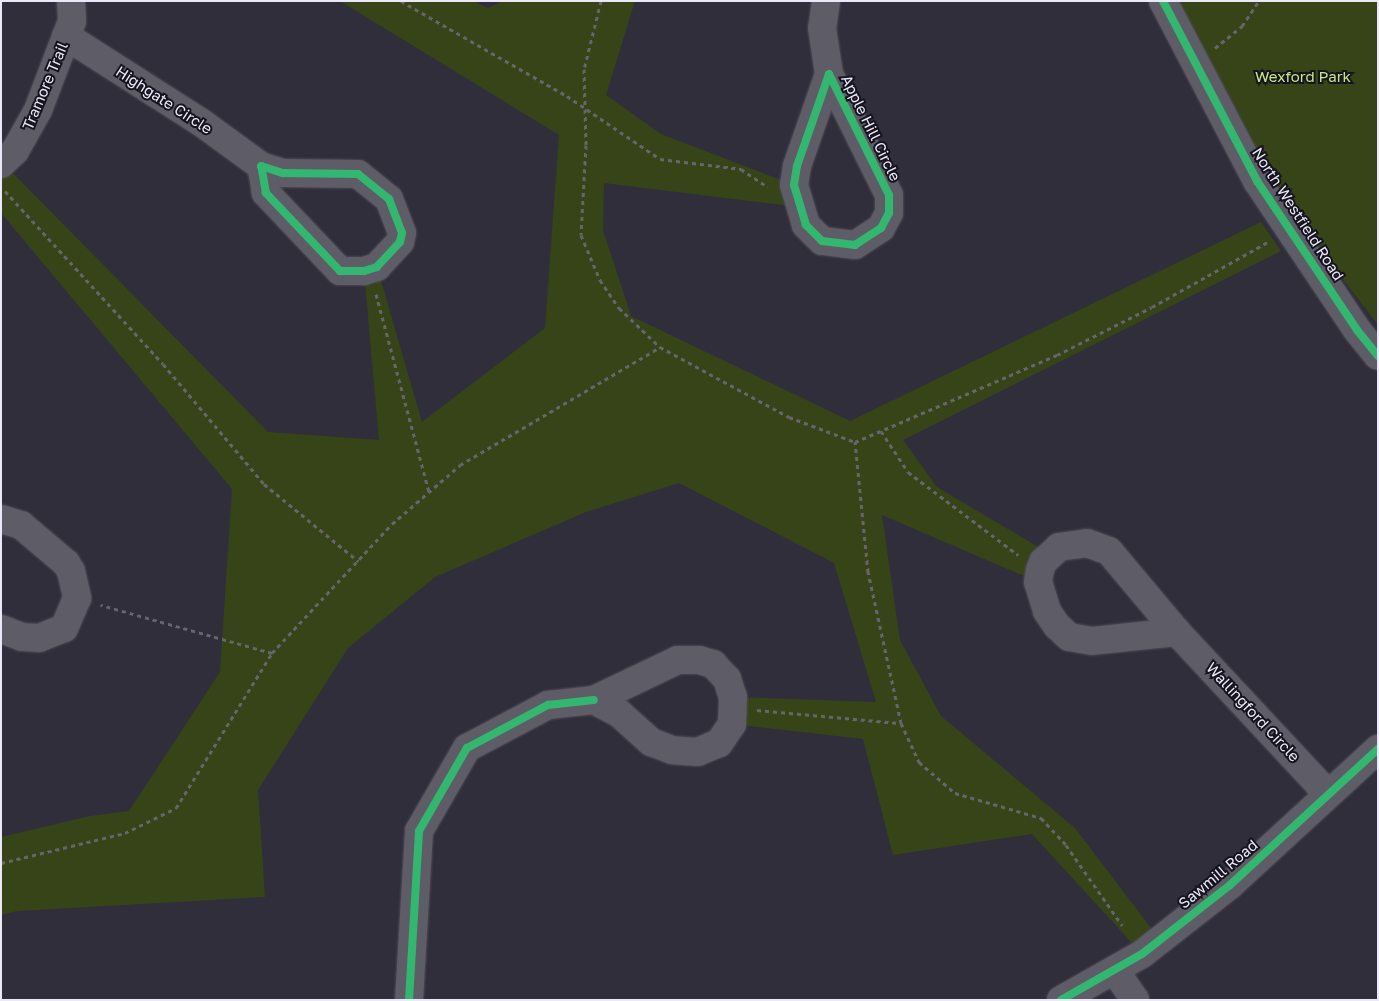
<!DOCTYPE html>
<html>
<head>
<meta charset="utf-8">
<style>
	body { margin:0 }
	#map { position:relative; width:1379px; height:1001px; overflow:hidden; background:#302e3b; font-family:"Golos Text",sans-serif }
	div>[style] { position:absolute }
	.green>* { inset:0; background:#374418 }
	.path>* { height:3px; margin-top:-1.5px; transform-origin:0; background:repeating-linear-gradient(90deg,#66646d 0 4px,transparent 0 8px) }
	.roads { filter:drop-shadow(0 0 1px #4c4a55) drop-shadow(0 0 1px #4c4a55) }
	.minor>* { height:28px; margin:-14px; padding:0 14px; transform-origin:14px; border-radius:14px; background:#5e5c66 }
	.cycleway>* { height:8px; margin:-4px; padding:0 4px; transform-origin:4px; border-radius:4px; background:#33b770 }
	span { translate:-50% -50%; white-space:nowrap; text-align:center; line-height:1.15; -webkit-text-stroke:4px #15141e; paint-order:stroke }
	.park-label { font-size:15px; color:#c7e783 }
	.street-label { font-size:15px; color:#ebe9f9 }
	.frame { position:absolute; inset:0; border:2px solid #ebe9f9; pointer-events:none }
</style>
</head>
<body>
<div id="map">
	<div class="green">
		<i style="clip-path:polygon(340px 1px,473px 1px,488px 8px,503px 1px,635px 1px,606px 95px,661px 134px,794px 185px,799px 207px,604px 183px,603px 230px,631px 316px,850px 421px,1261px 222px,1281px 251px,903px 440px,937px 487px,1050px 554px,1038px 582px,882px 515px,900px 640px,941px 716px,1075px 828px,1160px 940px,1142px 954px,1032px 834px,893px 855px,863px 739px,732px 724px,733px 697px,876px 702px,834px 563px,679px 483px,586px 512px,435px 577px,348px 648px,258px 790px,265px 897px,17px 911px,1px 915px,1px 837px,90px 816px,129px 811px,220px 672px,232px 489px,1px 213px,1px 161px,268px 432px,379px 440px,364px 271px,377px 267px,422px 422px,545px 328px,559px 135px)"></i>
		<i style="clip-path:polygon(1177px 1px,1378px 1px,1378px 325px,1307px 232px,1264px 164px)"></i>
	</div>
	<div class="path">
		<i style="left:401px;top:1px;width:191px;rotate:29.8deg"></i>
		<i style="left:567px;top:96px;width:112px;rotate:34.1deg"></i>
		<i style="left:660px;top:159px;width:82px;rotate:7deg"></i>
		<i style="left:741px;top:169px;width:32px;rotate:34deg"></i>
		<i style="left:601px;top:1px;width:70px;rotate:104deg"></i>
		<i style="left:584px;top:69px;width:76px;rotate:88.5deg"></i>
		<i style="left:586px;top:145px;width:90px;rotate:93.2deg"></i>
		<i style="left:581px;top:235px;width:49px;rotate:67.1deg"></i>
		<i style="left:600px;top:280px;width:34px;rotate:56deg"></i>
		<i style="left:619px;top:308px;width:57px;rotate:43.6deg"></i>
		<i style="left:1215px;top:48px;width:35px;rotate:-39deg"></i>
		<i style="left:1242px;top:26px;width:30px;rotate:-56deg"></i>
		<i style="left:5px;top:191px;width:234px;rotate:47.6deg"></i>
		<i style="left:163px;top:364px;width:157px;rotate:49.9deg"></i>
		<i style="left:264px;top:484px;width:122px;rotate:39.3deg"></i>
		<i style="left:376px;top:294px;width:205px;rotate:75deg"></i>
		<i style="left:881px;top:431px;width:49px;rotate:56.6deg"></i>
		<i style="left:908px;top:472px;width:138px;rotate:37deg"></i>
		<i style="left:272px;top:653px;width:176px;rotate:-47.1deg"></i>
		<i style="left:392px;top:524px;width:90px;rotate:-40.9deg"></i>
		<i style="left:460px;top:465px;width:232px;rotate:-30.5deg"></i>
		<i style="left:660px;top:347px;width:147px;rotate:28.5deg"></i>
		<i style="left:789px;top:417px;width:71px;rotate:20.7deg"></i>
		<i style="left:757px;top:710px;width:145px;rotate:5.2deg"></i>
		<i style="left:901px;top:723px;width:155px;rotate:-102.3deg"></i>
		<i style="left:868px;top:572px;width:131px;rotate:-95.7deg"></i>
		<i style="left:855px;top:442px;width:220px;rotate:-23.3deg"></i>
		<i style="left:1057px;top:355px;width:106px;rotate:-26.8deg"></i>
		<i style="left:1152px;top:307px;width:133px;rotate:-29.3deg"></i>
		<i style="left:901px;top:723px;width:43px;rotate:65.2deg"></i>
		<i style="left:919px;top:762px;width:48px;rotate:40.7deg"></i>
		<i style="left:955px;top:793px;width:90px;rotate:16.2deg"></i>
		<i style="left:1041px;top:818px;width:37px;rotate:47deg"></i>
		<i style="left:1066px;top:845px;width:98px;rotate:55deg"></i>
		<i style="left:1px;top:863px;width:128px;rotate:-13.6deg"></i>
		<i style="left:125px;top:833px;width:57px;rotate:-26.1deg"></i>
		<i style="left:176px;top:808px;width:182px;rotate:-58.2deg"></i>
		<i style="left:272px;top:653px;width:178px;rotate:-164.3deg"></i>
	</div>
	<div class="roads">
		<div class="minor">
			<i style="left:826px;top:1px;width:27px;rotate:98deg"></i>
			<i style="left:822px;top:28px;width:47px;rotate:81.3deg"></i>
			<i style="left:1163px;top:1px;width:203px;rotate:62.4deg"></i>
			<i style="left:1257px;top:181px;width:179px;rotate:56.1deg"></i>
			<i style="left:1357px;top:330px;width:33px;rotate:51deg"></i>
			<i style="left:66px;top:36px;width:161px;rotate:32.6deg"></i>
			<i style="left:202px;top:123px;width:73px;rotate:36.1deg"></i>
			<i style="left:829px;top:74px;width:135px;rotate:63.6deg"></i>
			<i style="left:889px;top:195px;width:18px;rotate:90deg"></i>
			<i style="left:889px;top:213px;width:17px;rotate:118deg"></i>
			<i style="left:881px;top:228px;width:31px;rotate:147deg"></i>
			<i style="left:855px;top:245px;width:33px;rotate:-173deg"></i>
			<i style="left:822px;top:241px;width:23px;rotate:-135deg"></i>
			<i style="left:806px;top:225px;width:42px;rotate:-106.7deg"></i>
			<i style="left:794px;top:185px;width:19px;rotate:-81deg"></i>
			<i style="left:797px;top:166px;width:97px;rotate:-70.8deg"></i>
			<i style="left:1px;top:164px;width:19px;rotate:-43deg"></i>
			<i style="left:15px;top:151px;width:47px;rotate:-60.7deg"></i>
			<i style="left:38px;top:110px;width:95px;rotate:-69.1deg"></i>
			<i style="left:72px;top:21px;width:20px;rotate:-93deg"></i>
			<i style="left:261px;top:166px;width:23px;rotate:18deg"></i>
			<i style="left:283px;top:173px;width:75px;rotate:0.8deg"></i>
			<i style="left:358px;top:174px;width:40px;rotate:39deg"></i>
			<i style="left:389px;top:199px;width:36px;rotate:69deg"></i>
			<i style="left:402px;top:233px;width:9px;rotate:103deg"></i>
			<i style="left:400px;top:242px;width:34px;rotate:133deg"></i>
			<i style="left:377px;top:267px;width:14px;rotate:163deg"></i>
			<i style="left:364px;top:271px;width:24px;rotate:180deg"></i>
			<i style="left:340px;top:271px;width:108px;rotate:-133.5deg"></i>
			<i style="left:266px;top:193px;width:27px;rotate:-100deg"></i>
			<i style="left:1px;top:519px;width:21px;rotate:17deg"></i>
			<i style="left:21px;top:525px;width:59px;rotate:40.2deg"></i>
			<i style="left:66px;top:563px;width:9px;rotate:58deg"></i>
			<i style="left:71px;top:571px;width:28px;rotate:77deg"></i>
			<i style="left:77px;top:598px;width:33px;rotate:113deg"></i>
			<i style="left:64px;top:628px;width:27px;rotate:158deg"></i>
			<i style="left:39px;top:638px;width:17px;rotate:-177deg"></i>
			<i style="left:22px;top:637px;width:22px;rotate:-159deg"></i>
			<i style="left:1087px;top:543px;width:23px;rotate:20deg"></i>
			<i style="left:1109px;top:551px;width:106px;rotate:50deg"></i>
			<i style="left:1177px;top:632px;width:85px;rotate:174deg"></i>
			<i style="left:1092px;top:641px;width:23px;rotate:-170deg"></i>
			<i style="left:1069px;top:637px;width:16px;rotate:-137deg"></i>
			<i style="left:1057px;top:626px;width:18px;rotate:-124deg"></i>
			<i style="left:1047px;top:611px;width:30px;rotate:-107deg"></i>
			<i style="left:1038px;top:582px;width:12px;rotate:-81deg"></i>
			<i style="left:1040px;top:570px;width:9px;rotate:-69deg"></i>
			<i style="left:1043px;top:562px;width:22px;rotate:-43deg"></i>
			<i style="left:1059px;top:547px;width:28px;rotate:-8deg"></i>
			<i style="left:1177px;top:632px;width:221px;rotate:47deg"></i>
			<i style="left:678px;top:660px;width:21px"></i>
			<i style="left:699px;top:660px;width:15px;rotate:16deg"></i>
			<i style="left:713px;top:664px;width:21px;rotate:47deg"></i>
			<i style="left:727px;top:679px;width:19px;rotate:72deg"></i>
			<i style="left:733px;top:697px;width:27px;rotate:92deg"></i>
			<i style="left:732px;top:724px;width:23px;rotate:124deg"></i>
			<i style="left:719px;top:743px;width:23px;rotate:157deg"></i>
			<i style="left:698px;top:752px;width:26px;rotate:-176deg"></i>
			<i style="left:672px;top:750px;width:22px;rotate:-159deg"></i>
			<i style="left:651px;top:742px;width:42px;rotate:-137.9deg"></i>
			<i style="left:620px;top:714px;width:30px;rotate:-152deg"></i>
			<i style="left:594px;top:700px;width:93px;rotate:-25.5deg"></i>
			<i style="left:1115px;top:971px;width:35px;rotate:55deg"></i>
			<i style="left:409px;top:1000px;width:169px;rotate:-86.6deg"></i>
			<i style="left:419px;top:831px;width:96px;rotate:-60deg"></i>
			<i style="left:467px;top:748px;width:92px;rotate:-28deg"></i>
			<i style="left:548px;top:705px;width:46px;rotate:-6.2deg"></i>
			<i style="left:1061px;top:1000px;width:93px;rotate:-29.6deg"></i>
			<i style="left:1142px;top:954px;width:112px;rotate:-38.1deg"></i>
			<i style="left:1230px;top:885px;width:201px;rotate:-42.6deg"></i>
		</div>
	</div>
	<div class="cycleway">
		<i style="left:1163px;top:1px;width:203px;rotate:62.4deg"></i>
		<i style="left:1257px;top:181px;width:179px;rotate:56.1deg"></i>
		<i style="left:1357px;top:330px;width:33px;rotate:51deg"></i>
		<i style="left:829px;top:74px;width:135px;rotate:63.6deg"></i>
		<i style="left:889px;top:195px;width:18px;rotate:90deg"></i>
		<i style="left:889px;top:213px;width:17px;rotate:118deg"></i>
		<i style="left:881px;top:228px;width:31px;rotate:147deg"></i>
		<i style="left:855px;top:245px;width:33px;rotate:-173deg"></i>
		<i style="left:822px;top:241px;width:23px;rotate:-135deg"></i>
		<i style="left:806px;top:225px;width:42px;rotate:-106.7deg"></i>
		<i style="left:794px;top:185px;width:19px;rotate:-81deg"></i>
		<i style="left:797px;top:166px;width:97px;rotate:-70.8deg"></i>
		<i style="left:261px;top:166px;width:23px;rotate:18deg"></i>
		<i style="left:283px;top:173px;width:75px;rotate:0.8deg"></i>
		<i style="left:358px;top:174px;width:40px;rotate:39deg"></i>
		<i style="left:389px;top:199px;width:36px;rotate:69deg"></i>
		<i style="left:402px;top:233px;width:9px;rotate:103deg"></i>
		<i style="left:400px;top:242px;width:34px;rotate:133deg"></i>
		<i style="left:377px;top:267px;width:14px;rotate:163deg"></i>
		<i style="left:364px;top:271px;width:24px;rotate:180deg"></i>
		<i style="left:340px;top:271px;width:108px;rotate:-133.5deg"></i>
		<i style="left:266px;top:193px;width:27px;rotate:-100deg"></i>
		<i style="left:409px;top:1000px;width:169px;rotate:-86.6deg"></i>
		<i style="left:419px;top:831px;width:96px;rotate:-60deg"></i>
		<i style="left:467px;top:748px;width:92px;rotate:-28deg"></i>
		<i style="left:548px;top:705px;width:46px;rotate:-6.2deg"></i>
		<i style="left:1061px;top:1000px;width:93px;rotate:-29.6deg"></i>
		<i style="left:1142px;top:954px;width:112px;rotate:-38.1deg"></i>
		<i style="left:1230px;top:885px;width:201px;rotate:-42.6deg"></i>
	</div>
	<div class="park-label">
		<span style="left:1303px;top:77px">Wexford Park</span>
	</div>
	<div class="street-label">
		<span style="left:45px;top:86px;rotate:-67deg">Tramore Trail</span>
		<span style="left:164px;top:100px;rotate:33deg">Highgate Circle</span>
		<span style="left:871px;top:128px;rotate:64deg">Apple Hill Circle</span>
		<span style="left:1298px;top:214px;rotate:57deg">North Westfield Road</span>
		<span style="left:1253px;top:712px;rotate:47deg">Wallingford Circle</span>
		<span style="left:1218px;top:874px;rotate:-40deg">Sawmill Road</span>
	</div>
	<div class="frame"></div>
</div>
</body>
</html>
